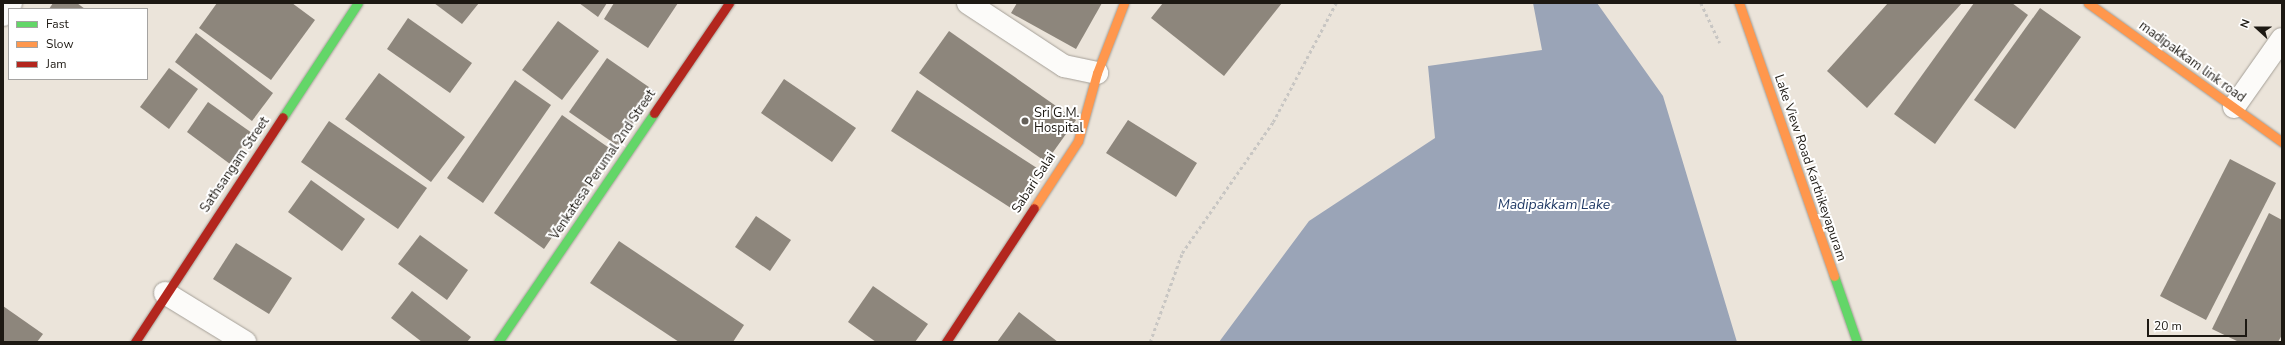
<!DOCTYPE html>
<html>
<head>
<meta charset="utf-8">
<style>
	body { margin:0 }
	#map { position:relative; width:2285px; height:345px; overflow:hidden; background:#ebe4da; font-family:"Nunito Sans",sans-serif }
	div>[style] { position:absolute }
	.water>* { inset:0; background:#9aa4b7 }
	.building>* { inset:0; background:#8d867c }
	.path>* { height:2.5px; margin-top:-1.25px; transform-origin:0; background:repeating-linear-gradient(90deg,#c8c6c3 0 3px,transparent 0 6px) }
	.roads { filter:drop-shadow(0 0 1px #a5a098) drop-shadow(0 0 1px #a5a098) }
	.street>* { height:22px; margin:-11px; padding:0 11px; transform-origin:11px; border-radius:11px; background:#fcfbf9 }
	.fast>* { height:9px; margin:-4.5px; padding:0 4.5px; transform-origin:4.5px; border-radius:4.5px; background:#63d668 }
	.slow>* { height:9px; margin:-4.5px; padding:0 4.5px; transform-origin:4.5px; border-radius:4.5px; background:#ff974d }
	.jam>* { height:9px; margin:-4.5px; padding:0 4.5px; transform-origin:4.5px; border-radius:4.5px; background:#b3261e }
	.dots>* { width:11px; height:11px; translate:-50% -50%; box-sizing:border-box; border:2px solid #fff; border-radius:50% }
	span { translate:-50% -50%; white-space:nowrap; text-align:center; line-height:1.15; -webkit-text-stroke:4px #fff; paint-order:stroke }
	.street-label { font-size:13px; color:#1d1913 }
	.poi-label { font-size:13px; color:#1d1913 }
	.left { translate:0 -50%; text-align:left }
	.water-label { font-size:14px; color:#213a65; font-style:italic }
	.frame { position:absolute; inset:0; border:4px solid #1d1913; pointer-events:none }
	.legend { position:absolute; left:8px; top:8px; width:140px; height:72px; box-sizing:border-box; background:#fff; border:1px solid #a5a3a1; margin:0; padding:5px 7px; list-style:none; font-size:12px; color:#1d1913 }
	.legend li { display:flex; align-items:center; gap:8px; height:20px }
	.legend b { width:20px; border:1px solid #a5a3a1 }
	.north { position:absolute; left:2237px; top:8px; width:40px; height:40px; -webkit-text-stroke:3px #fff; paint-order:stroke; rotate:291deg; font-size:11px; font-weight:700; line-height:16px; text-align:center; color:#1d1913 }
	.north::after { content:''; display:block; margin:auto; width:14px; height:18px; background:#1d1913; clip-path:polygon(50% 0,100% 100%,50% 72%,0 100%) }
	.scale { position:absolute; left:2147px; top:319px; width:100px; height:18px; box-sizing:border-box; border:2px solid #1d1913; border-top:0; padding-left:5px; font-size:12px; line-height:14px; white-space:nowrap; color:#1d1913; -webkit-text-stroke:3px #fff; paint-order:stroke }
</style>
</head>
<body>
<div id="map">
	<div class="water">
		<i style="clip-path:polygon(1533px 3px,1597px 3px,1663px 96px,1737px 342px,1219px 342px,1309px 221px,1435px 138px,1428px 66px,1542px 50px)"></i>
	</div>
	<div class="building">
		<i style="clip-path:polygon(53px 3px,77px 3px,85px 9px,49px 9px)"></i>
		<i style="clip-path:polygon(217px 3px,292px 3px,315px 20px,271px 80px,199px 28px)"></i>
		<i style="clip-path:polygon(434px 3px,479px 3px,462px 24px)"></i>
		<i style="clip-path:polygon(579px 3px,607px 3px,598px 17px)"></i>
		<i style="clip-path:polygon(614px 3px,678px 3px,648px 48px,604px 19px)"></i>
		<i style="clip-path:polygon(1017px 3px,1102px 3px,1076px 49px,1011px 13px)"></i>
		<i style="clip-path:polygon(1163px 3px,1282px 3px,1224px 76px,1151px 18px)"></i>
		<i style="clip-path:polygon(1888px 3px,1962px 3px,1867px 108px,1827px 71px)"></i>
		<i style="clip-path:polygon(1974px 3px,2012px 3px,2028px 15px,1935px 144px,1894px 114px)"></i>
		<i style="clip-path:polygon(2040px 8px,2081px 37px,2015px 129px,1974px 100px)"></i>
		<i style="clip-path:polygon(408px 18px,472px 63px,450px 93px,387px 49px)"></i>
		<i style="clip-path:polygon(558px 21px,599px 51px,562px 100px,522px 70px)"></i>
		<i style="clip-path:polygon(949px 31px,1076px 120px,1046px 162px,919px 73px)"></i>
		<i style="clip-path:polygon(196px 33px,273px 93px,252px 121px,175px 62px)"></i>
		<i style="clip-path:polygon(607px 58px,656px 92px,618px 146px,569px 112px)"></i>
		<i style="clip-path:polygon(169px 68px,198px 89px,169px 129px,140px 107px)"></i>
		<i style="clip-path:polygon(379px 73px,465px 137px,431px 182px,345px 119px)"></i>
		<i style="clip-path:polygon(784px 79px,856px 128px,832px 162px,761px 113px)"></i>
		<i style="clip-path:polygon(515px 80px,551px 105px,483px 203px,447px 178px)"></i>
		<i style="clip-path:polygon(917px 90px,1040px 170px,1014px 210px,891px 131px)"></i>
		<i style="clip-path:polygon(208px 102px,252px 133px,230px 164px,187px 132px)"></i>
		<i style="clip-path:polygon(562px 115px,612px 150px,544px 249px,494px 213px)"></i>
		<i style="clip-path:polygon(1128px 120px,1197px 163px,1176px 197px,1106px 153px)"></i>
		<i style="clip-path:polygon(329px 121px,427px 188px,398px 229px,301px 162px)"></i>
		<i style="clip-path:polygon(2230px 159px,2276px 183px,2206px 320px,2160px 296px)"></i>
		<i style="clip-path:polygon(311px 180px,365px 219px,342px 251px,288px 212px)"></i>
		<i style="clip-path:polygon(2269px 213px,2282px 220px,2282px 335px,2278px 342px,2239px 342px,2212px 329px)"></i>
		<i style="clip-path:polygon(756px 216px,791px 240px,770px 271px,735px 247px)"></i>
		<i style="clip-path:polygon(420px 235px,468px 270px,447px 300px,398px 264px)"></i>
		<i style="clip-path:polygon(619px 241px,744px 325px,733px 342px,679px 342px,590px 283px)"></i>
		<i style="clip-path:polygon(236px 243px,292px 278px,269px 314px,213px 279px)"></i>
		<i style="clip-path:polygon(873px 286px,928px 324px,915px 342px,876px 342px,848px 322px)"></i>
		<i style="clip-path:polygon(412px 291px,471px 337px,467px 342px,422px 342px,391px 318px)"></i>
		<i style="clip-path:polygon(3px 306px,43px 334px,37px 342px,3px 342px)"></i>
		<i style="clip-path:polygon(1019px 312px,1058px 342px,997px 342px)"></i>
	</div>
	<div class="path">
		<i style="left:1701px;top:3px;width:44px;rotate:64.6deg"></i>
		<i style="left:1150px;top:342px;width:95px;rotate:-70.2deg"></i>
		<i style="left:1182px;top:253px;width:160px;rotate:-55.2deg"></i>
		<i style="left:1273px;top:122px;width:135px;rotate:-62.1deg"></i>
	</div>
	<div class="roads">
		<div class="street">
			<i style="left:968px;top:3px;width:115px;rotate:33.3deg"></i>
			<i style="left:1064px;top:66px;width:34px;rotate:12deg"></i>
			<i style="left:3px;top:15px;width:14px;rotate:-56deg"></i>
			<i style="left:2234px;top:107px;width:83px;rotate:-54.8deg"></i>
			<i style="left:165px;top:293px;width:94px;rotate:31.5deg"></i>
		</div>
		<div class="fast">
			<i style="left:283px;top:117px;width:136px;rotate:-56.7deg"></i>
			<i style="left:1834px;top:276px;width:70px;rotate:70.8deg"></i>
			<i style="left:498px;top:342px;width:277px;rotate:-55.7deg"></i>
		</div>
		<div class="slow">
			<i style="left:1739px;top:3px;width:289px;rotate:70.8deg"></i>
			<i style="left:2088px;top:3px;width:239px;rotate:35.6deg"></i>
			<i style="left:1034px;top:208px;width:80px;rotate:-56.7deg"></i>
			<i style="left:1078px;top:141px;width:71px;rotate:-74.4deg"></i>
			<i style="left:1097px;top:73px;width:75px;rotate:-68.9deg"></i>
		</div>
		<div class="jam">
			<i style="left:654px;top:113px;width:133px;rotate:-55.7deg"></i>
			<i style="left:135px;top:342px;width:269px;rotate:-56.7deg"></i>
			<i style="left:946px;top:342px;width:160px;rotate:-56.7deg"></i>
		</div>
	</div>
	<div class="dots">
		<i style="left:1025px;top:121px;background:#656059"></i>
	</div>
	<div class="street-label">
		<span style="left:2192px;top:62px;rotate:36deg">madipakkam link road</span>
		<span style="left:235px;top:165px;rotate:-56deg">Sathsangam Street</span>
		<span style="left:603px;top:165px;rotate:-56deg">Venkatesa Perumal 2nd Street</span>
		<span style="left:1810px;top:168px;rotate:71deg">Lake View Road Karthikeyapuram</span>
		<span style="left:1034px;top:183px;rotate:-57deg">Sabari Salai</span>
	</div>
	<div class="poi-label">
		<span class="left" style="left:1034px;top:121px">Sri G.M.<br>Hospital</span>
	</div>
	<div class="water-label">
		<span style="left:1554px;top:205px">Madipakkam Lake</span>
	</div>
	<div class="frame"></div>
	<ul class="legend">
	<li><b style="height:5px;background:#63d668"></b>Fast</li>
	<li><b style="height:5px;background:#ff974d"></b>Slow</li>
	<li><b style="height:5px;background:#b3261e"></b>Jam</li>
	</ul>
	<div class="north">N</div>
	<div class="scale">20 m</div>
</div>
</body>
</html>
